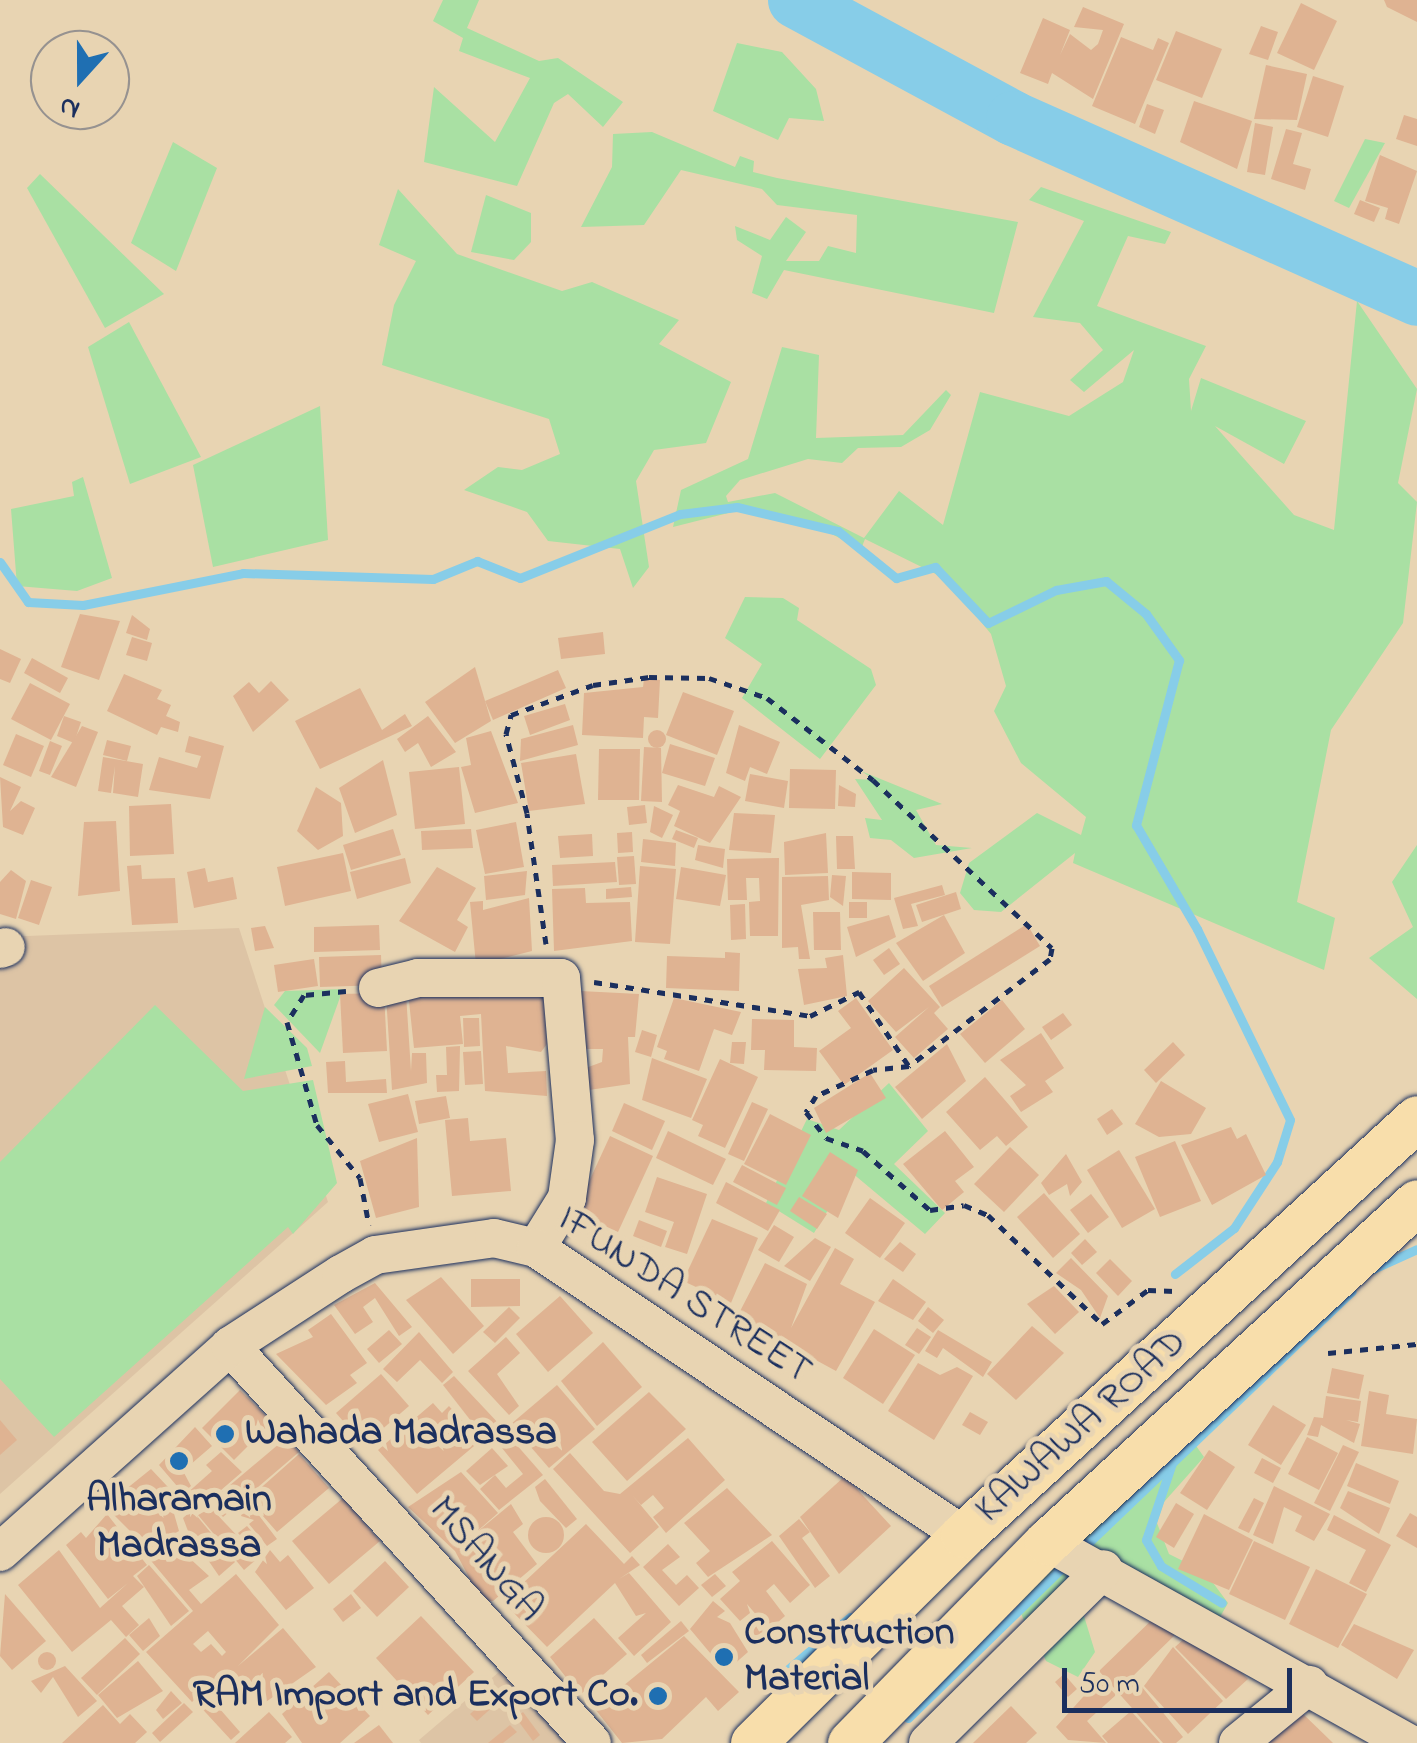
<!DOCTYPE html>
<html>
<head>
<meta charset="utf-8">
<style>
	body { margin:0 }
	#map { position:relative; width:1417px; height:1743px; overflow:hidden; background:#e8d4b2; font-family:"Indie Flower",sans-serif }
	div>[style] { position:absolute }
	.built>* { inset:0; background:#ddc4a5 }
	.green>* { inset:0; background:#a9e0a3 }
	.stream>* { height:9px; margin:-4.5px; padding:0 4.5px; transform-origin:4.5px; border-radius:4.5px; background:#87cde8 }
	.river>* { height:55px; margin:-27.5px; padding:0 27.5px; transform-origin:27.5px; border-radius:27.5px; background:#87cde8 }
	.building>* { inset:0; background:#dfb392 }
	.round { border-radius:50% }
	.path>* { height:5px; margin-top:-2.5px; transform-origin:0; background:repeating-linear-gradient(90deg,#1b2f5e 0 8px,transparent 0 16px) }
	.roads { filter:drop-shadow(0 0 2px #1b2f5e) drop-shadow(0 0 2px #1b2f5e) }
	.minor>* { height:38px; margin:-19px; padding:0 19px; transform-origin:19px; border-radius:19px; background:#e8d4b2 }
	.major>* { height:45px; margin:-22.5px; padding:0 22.5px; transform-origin:22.5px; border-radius:22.5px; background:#f8deab }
	.dots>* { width:28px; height:28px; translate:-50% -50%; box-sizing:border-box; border:5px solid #e8d4b2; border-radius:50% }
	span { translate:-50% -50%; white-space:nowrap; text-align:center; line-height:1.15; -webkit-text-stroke:10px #e8d4b2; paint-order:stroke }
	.street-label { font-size:40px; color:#1b2f5e }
	.poi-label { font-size:40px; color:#1b2f5e; font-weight:700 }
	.left { translate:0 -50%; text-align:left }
	.right { translate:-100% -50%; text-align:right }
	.north { position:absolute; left:30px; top:30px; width:100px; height:100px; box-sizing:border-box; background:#e8d4b2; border:2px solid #969290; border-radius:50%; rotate:201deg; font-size:28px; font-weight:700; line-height:40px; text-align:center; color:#1b2f5e }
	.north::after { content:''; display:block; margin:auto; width:35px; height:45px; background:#1f6fb2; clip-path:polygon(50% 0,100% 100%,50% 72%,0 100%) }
	.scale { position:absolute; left:1062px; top:1668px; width:230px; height:45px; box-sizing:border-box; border:5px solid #1b2f5e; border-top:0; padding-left:12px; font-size:30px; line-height:35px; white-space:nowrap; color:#1b2f5e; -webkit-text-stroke:8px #e8d4b2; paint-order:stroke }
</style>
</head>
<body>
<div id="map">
	<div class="built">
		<i style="clip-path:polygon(239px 928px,328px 1202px,0 1494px,0 937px)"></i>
		<i style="clip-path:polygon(506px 1666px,572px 1743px,421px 1743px,419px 1740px)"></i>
	</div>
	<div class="green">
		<i style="clip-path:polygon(443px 0,479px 0,467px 28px,539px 61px,558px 58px,623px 102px,603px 127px,568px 94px,554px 103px,517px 186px,424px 162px,434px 87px,495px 142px,530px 78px,459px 51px,463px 38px,433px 21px)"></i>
		<i style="clip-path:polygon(737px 43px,782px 52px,816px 89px,824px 121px,789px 118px,778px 140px,713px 111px)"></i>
		<i style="clip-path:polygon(652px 132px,735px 167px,740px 156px,754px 161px,753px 172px,777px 178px,1018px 222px,994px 313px,784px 270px,767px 299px,752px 293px,762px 256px,737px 240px,735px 226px,770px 240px,786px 217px,806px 232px,786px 261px,819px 261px,828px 246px,856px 253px,857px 215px,777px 205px,762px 189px,681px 170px,644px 225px,581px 227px,612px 167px,613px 134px)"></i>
		<i style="clip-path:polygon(1365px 139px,1385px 143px,1349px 208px,1334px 201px)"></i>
		<i style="clip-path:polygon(173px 142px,217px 168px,176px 271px,131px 243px)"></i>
		<i style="clip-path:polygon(40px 174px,164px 294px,105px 328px,27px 188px)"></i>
		<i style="clip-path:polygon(1041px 187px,1171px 232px,1165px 244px,1128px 236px,1097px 306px,1206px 346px,1189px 379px,1191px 411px,1201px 378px,1306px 421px,1284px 464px,1215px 426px,1294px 515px,1334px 530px,1357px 301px,1417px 389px,1398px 483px,1417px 502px,1403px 623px,1331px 730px,1297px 902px,1335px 918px,1324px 970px,1073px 863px,1075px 853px,1001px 912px,974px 910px,960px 893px,969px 863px,1037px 813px,1081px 835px,1086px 817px,1021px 763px,994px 711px,1006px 686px,991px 634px,946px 579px,865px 539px,861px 549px,814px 525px,744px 509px,673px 527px,681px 490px,748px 459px,782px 347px,819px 355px,816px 438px,903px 435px,946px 390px,951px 395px,930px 430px,901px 447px,858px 448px,842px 463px,808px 459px,740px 480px,726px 496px,728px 502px,775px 493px,864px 538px,899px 491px,943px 525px,980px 392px,1069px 416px,1123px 382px,1134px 350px,1084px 392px,1070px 380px,1103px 350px,1080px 323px,1033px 317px,1084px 221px,1029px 200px)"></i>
		<i style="clip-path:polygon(398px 189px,457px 254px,562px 291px,592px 282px,679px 320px,659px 344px,731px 382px,706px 443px,654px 450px,636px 481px,649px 567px,633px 588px,620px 549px,548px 541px,527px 512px,464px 490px,498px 467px,522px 470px,560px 454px,549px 419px,382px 365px,394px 305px,416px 261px,379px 245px)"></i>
		<i style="clip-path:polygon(486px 195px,531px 213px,531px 242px,514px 260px,471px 252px)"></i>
		<i style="clip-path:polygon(129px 322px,201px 457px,130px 484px,88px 347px)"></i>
		<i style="clip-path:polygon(320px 406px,328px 540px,213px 567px,193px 465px)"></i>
		<i style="clip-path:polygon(83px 477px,112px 578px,77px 591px,17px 586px,11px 509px,74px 496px,72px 482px)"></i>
		<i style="clip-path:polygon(745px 597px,783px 598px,799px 608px,797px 620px,871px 669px,876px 685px,820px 759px,742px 698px,762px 664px,725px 638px)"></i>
		<i style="clip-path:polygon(861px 771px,942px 804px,916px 810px,936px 845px,972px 848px,914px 858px,891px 840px,870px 838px,865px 818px,882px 820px,855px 779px,875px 780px)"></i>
		<i style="clip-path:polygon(1417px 845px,1417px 999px,1369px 958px,1413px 927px,1392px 882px)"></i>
		<i style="clip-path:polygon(343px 989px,320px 1053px,274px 1005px,285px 991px)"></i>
		<i style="clip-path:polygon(155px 1005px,243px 1091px,313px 1080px,337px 1183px,293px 1234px,288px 1227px,54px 1437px,0 1379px,0 1162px)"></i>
		<i style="clip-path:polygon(265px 1007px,307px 1048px,312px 1066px,244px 1079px)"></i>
		<i style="clip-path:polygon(889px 1083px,928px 1131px,894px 1164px,945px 1213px,925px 1234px,851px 1172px,814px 1233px,766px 1203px,807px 1119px,839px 1130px)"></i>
		<i style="clip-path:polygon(1175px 1442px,1194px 1443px,1204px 1457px,1164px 1502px,1157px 1523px,1169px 1554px,1205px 1572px,1228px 1603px,1207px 1640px,1121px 1579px,1080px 1603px,1095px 1652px,1078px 1677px,1046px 1661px,1032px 1629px,1046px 1617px,1024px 1621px,1018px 1605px,1033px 1576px,1119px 1498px,1150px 1483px)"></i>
	</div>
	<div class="stream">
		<i style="left:0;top:562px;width:49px;rotate:55deg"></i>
		<i style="left:28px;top:602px;width:55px;rotate:3.1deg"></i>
		<i style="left:83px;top:605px;width:163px;rotate:-11.3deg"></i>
		<i style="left:243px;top:573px;width:190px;rotate:1.8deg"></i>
		<i style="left:433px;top:579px;width:48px;rotate:-22.2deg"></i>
		<i style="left:477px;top:561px;width:46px;rotate:21.6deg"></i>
		<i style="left:520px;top:578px;width:172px;rotate:-21.8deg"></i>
		<i style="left:680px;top:514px;width:57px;rotate:-7deg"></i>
		<i style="left:737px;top:507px;width:104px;rotate:13.4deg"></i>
		<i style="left:838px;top:531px;width:75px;rotate:39deg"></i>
		<i style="left:896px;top:578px;width:41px;rotate:-15.8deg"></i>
		<i style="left:935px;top:567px;width:77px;rotate:46.6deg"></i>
		<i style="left:988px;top:623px;width:76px;rotate:-25.9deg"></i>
		<i style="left:1056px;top:590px;width:51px;rotate:-10.2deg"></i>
		<i style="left:1106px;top:581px;width:52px;rotate:39.5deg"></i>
		<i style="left:1146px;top:614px;width:57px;rotate:54.3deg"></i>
		<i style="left:1179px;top:660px;width:171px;rotate:104.6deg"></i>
		<i style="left:1136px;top:825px;width:121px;rotate:59.6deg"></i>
		<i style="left:1197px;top:929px;width:212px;rotate:64deg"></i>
		<i style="left:1290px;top:1120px;width:44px;rotate:107.2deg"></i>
		<i style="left:1277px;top:1162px;width:79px;rotate:123.1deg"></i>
		<i style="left:1234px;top:1228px;width:75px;rotate:142.1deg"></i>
		<i style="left:1373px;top:1269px;width:48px;rotate:-24.4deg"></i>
		<i style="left:1172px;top:1463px;width:81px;rotate:108.7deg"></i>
		<i style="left:1146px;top:1540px;width:30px;rotate:60deg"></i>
		<i style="left:1161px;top:1566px;width:71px;rotate:31.2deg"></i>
		<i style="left:1082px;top:1549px;width:373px;rotate:-43.7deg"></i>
		<i style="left:768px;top:1686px;width:107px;rotate:-40.1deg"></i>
		<i style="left:908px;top:1718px;width:222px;rotate:-44.3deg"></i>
	</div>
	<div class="river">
		<i style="left:795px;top:0;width:248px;rotate:28.4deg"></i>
		<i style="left:1013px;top:118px;width:442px;rotate:24deg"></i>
	</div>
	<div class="building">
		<i style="clip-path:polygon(1384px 0,1417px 0,1417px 22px,1387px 7px)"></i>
		<i style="clip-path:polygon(1301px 3px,1337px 21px,1314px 70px,1277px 53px)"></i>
		<i style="clip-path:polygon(1083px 7px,1124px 24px,1093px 99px,1052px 73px,1048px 84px,1020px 73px,1043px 18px,1070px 30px,1060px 55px,1070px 34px,1091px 50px,1098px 44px,1103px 30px,1074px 27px)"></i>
		<i style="clip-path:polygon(1261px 26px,1278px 32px,1268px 60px,1249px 54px)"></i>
		<i style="clip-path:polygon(1176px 31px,1222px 49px,1202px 98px,1156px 80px)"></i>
		<i style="clip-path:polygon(1121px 37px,1153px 50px,1158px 38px,1169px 43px,1135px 124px,1092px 106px)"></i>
		<i style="clip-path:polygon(1266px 65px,1307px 74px,1297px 120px,1254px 119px)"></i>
		<i style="clip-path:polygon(1313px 76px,1344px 86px,1328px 137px,1297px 127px)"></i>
		<i style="clip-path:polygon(1194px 101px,1252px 121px,1237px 169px,1180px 142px)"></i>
		<i style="clip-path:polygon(1147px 104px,1164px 110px,1155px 134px,1139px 127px)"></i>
		<i style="clip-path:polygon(1404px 115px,1417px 119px,1417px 146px,1396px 139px)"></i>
		<i style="clip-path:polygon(1255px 123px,1273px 127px,1265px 175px,1247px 172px)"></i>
		<i style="clip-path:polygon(1286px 129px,1302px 133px,1293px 164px,1311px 169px,1305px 190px,1271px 179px)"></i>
		<i style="clip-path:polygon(1380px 155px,1417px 171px,1399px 224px,1385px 219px,1388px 208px,1365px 201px)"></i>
		<i style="clip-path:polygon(1360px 200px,1380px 208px,1374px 222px,1354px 214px)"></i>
		<i style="clip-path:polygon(80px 614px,120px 621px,99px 680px,61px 667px)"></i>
		<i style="clip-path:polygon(132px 615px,150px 629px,147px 640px,126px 633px)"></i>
		<i style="clip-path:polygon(603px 632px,605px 654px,561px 659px,558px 638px)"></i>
		<i style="clip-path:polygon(132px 637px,152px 643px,147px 661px,126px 655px)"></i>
		<i style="clip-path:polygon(0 649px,21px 659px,10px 683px,0 679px)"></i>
		<i style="clip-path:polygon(32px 658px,68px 678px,60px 693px,24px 673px)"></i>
		<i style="clip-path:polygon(475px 667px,491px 721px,455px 743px,425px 702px)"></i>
		<i style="clip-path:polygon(558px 670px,566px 688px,493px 720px,485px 701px)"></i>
		<i style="clip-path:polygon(124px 674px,162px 690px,157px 699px,171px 705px,166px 716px,180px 722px,178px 732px,161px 727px,157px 735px,107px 711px)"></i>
		<i style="clip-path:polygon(644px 679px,660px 680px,658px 718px,644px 717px,643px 738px,582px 735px,584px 693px,643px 687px)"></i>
		<i style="clip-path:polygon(271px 681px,289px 700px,253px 732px,233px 696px,249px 682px,259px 693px)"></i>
		<i style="clip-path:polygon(30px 683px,70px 704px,51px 740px,11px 719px)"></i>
		<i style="clip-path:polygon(360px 688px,382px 730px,405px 714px,412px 726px,320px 769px,295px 721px)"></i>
		<i style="clip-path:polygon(683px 692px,734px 711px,717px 755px,666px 735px)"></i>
		<i style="clip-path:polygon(565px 704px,570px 720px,530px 735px,524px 716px)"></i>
		<i style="clip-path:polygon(64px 716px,81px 722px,74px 743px,57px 736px)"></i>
		<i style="clip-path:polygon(428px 716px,456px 752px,431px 767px,418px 743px,405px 752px,397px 739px)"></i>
		<i style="clip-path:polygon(573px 725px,578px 745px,520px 761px,521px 739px)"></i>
		<i style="clip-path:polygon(739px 725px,780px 742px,767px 774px,750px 767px,745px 781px,726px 773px)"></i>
		<i style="clip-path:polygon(82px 726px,98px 732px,76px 787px,51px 777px)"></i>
		<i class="round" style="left:648px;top:730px;width:18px;height:18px"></i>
		<i style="clip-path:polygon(491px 731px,518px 803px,475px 813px,461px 767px,471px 765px,466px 738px)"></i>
		<i style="clip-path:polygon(16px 734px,44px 746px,31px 777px,3px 765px)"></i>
		<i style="clip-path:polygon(189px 736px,224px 746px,210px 799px,149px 790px,159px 757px,197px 768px,201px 756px,185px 752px)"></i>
		<i style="clip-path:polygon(107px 740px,131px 746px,127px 761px,103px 755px)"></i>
		<i style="clip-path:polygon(50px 741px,62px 746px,50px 775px,39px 771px)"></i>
		<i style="clip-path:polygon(670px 744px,715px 758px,705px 786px,662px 773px)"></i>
		<i style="clip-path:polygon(644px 747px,661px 748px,662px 802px,641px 801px)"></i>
		<i style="clip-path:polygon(599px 749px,640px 749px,639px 800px,598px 800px)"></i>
		<i style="clip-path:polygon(576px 754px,585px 804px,529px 811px,521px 763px)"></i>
		<i style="clip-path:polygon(103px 757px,143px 764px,138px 797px,113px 793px,115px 766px,111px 793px,98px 791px)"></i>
		<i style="clip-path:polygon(383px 760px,397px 815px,355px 833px,339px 788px)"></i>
		<i style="clip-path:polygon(459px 767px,465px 824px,415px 829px,409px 772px)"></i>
		<i style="clip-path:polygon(790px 769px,836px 770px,835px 809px,789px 808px)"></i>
		<i style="clip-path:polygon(750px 774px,788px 781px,784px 808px,745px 801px)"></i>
		<i style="clip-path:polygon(0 777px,21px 787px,10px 811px,21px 801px,35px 808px,23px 835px,3px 827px)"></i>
		<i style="clip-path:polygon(678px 785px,714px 797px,719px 786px,741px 797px,710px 843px,674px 826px,680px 811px,668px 805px)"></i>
		<i style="clip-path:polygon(839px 785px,856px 794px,855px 807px,838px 806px)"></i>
		<i style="clip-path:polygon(316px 787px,341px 803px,343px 836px,318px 850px,297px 831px)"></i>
		<i style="clip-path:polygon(171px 804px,174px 854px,130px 856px,129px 806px)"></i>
		<i style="clip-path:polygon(645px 805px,647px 823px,629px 825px,627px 807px)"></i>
		<i style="clip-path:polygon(654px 806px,673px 815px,662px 838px,650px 832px)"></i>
		<i style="clip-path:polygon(734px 813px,775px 815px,771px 853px,729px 850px)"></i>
		<i style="clip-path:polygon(116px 821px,120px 891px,78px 896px,84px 822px)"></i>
		<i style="clip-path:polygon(516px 822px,524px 867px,485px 874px,476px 830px)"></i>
		<i style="clip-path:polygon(393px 829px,401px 855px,351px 870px,343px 845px)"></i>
		<i style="clip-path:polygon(471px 829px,473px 848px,422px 850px,421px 831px)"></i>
		<i style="clip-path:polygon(676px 830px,698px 838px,694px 848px,672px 839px)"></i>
		<i style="clip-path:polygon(632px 832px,633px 852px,618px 853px,617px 833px)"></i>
		<i style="clip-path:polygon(826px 833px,828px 873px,785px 875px,784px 842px)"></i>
		<i style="clip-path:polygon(592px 834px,593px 856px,560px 858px,558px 836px)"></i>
		<i style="clip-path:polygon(836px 836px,853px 836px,855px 869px,837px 869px)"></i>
		<i style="clip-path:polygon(643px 839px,676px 843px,675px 866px,641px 862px)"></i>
		<i style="clip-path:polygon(698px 845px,725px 849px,723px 868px,695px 860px)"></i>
		<i style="clip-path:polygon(343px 853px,351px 891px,285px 906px,277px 867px)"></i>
		<i style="clip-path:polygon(634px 856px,636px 884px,619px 885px,617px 857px)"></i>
		<i style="clip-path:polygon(405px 858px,411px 883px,357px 899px,350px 872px)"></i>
		<i style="clip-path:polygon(779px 858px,778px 936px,750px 936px,749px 902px,760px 901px,759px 878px,746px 878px,747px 900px,728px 900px,727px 859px)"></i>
		<i style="clip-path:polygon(615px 862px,617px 882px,553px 886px,552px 865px)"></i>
		<i style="clip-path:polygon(141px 865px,142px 879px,175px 878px,178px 923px,132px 925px,127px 866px)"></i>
		<i style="clip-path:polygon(640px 866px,676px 869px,670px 944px,635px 942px)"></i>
		<i style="clip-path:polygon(437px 867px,476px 888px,457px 920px,468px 927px,455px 952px,399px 921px)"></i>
		<i style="clip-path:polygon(681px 867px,726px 875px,720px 906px,676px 899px)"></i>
		<i style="clip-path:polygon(205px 868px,208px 882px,233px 877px,237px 899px,194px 908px,187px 872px)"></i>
		<i style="clip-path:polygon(11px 870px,26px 881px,16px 919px,0 914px,0 882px)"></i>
		<i style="clip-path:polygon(527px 871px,525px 895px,486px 900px,484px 876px)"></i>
		<i style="clip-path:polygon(852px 872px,891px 873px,891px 900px,852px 899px)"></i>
		<i style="clip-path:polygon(832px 875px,846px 876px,843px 906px,830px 897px)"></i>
		<i style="clip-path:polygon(828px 876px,829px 900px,801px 905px,810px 959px,799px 959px,798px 947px,782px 948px,782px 877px)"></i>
		<i style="clip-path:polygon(31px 880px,52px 887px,39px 925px,18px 918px)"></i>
		<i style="clip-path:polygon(942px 885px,945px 895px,911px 904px,918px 926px,903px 929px,894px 898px)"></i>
		<i style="clip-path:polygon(631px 887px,632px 897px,606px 899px,606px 889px)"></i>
		<i style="clip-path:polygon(585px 888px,586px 903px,630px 902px,632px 941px,554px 951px,552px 889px)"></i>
		<i style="clip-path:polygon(956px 892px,961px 909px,922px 922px,916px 905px)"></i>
		<i style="clip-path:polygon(529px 898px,532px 951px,476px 965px,470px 902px,483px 901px,483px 910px)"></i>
		<i style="clip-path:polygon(849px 902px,867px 902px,867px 918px,849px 918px)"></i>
		<i style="clip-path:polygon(745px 904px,746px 939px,731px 940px,730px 905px)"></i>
		<i style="clip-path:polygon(813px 912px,840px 912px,841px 950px,814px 950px)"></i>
		<i style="clip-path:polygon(889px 915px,896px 937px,856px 957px,847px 927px)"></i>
		<i style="clip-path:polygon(944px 915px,965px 953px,923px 981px,896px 943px)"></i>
		<i style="clip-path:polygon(1027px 924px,1040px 946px,942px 1007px,929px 986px)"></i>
		<i style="clip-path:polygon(379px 925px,380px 950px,314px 952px,314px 927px)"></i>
		<i style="clip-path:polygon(265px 926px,274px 948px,255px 951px,251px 928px)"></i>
		<i style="clip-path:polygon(889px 948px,900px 964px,884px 975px,873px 960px)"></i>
		<i style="clip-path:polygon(725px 952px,740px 953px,739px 991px,666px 988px,667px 956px,725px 958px)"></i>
		<i style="clip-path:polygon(381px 955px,382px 985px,320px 987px,319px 957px)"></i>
		<i style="clip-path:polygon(843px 955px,847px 996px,804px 1005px,798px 969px,827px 968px,825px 958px)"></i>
		<i style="clip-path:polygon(314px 959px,318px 986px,278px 992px,274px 965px)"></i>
		<i style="clip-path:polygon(904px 968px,940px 1007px,934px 1013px,948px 1029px,914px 1058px,895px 1037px,929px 1007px,896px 1032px,868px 1001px)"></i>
		<i style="clip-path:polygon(544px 984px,547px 1044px,541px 1052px,506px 1046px,508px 1073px,546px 1071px,547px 1096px,485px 1091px,481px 1014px,460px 1016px,463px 1044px,414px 1048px,408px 992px,479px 990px,480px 1000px,480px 987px)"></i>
		<i style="clip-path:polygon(580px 991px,639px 994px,635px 1037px,628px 1037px,630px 1084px,589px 1090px,583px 1069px,602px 1062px,603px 1049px,584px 1049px)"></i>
		<i style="clip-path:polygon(384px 993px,387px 1051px,343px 1053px,340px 994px)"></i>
		<i style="clip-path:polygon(406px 994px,411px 1071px,412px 1053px,426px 1053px,427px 1083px,392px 1090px,386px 995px)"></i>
		<i style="clip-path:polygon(674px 998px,741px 1012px,732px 1035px,714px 1029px,699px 1071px,664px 1059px,667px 1051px,657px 1047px)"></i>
		<i style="clip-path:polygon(856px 998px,893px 1050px,844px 1085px,819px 1051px,851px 1028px,838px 1011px)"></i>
		<i style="clip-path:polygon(1002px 1000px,1025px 1029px,985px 1063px,960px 1034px)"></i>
		<i style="clip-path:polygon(1063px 1013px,1072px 1025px,1051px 1040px,1042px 1027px)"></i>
		<i style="clip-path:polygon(463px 1018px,479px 1018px,480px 1046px,464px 1047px)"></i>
		<i style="clip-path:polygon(752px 1019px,794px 1020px,794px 1047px,817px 1048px,816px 1071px,764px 1070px,765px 1050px,751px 1050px)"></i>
		<i style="clip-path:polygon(642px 1030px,657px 1035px,651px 1057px,635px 1052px)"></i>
		<i style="clip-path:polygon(1041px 1033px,1064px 1068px,1045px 1081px,1053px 1092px,1021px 1112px,1010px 1096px,1026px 1085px,1000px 1060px)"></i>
		<i style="clip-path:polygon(732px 1042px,746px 1042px,744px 1064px,730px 1063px)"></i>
		<i style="clip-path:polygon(1173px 1042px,1185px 1055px,1156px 1083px,1144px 1070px)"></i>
		<i style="clip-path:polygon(947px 1044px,966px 1081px,922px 1119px,895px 1087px)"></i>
		<i style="clip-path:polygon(460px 1046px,459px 1091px,437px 1092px,436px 1075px,447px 1075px,446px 1047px)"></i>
		<i style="clip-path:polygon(481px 1051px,483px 1084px,465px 1085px,463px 1052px)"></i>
		<i style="clip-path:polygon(652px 1058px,707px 1079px,691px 1118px,642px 1100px)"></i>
		<i style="clip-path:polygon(720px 1059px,758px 1077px,725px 1148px,698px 1136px,703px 1125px,692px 1120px)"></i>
		<i style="clip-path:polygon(345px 1061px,346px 1082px,386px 1079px,387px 1093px,328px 1093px,326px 1062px)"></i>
		<i style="clip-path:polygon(870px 1073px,886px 1098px,826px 1133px,814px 1108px)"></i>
		<i style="clip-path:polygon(985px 1077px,1028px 1127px,1006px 1146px,997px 1136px,980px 1150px,946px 1112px)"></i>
		<i style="clip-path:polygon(1161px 1081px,1206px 1108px,1191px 1134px,1159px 1137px,1135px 1124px)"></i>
		<i style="clip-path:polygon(408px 1094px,418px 1132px,379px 1142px,368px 1104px)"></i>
		<i style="clip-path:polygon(446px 1096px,450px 1118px,419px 1124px,415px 1101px)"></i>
		<i style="clip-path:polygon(752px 1102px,768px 1109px,744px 1161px,728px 1154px)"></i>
		<i style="clip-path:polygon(624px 1103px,665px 1121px,652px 1150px,612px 1131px)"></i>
		<i style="clip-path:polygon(1112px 1109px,1123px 1124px,1107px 1135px,1097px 1119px)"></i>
		<i style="clip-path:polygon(770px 1114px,811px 1135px,786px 1185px,744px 1164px)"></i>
		<i style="clip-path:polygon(468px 1118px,470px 1141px,506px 1138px,511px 1191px,452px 1196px,445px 1120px)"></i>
		<i style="clip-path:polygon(1231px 1127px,1237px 1139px,1246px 1134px,1266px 1175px,1212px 1205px,1181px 1145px)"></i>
		<i style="clip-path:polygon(668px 1131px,726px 1159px,713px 1185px,656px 1158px)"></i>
		<i style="clip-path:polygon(945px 1131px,974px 1167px,955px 1181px,964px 1192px,942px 1210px,903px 1164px)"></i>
		<i style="clip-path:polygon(610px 1136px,653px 1156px,618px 1232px,575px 1212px)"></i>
		<i style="clip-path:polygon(417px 1138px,419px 1207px,376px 1218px,360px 1161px)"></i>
		<i style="clip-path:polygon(1175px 1141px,1201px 1201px,1160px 1217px,1135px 1157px)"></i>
		<i style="clip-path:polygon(1010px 1147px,1039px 1175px,1004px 1212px,974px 1184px)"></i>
		<i style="clip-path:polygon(1119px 1150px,1155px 1209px,1122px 1228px,1087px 1170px)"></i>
		<i style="clip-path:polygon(830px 1152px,858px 1170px,838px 1218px,802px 1196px)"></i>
		<i style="clip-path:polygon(1066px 1154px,1082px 1182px,1070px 1196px,1067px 1184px,1049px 1195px,1041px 1183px)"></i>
		<i style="clip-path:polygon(742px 1165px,786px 1188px,777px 1205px,733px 1182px)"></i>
		<i style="clip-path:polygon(657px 1177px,707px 1194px,687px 1254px,665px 1247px,674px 1222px,645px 1212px)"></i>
		<i style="clip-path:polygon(726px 1182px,780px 1210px,768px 1231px,716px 1203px)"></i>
		<i style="clip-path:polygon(1044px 1193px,1080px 1234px,1053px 1258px,1017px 1217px)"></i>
		<i style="clip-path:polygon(1091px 1194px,1109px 1217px,1088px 1233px,1070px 1210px)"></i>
		<i style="clip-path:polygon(799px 1197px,827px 1214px,817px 1229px,790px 1211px)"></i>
		<i style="clip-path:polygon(870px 1198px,905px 1223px,880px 1258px,845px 1233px)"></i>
		<i style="clip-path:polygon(712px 1219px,758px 1238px,731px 1303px,683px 1281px)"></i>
		<i style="clip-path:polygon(639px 1220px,667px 1231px,661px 1247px,633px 1236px)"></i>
		<i style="clip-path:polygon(774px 1225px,794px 1237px,779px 1262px,758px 1250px)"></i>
		<i style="clip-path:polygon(815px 1238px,831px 1247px,810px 1281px,784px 1266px)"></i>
		<i style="clip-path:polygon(1085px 1239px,1097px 1252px,1082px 1265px,1071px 1253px)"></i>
		<i style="clip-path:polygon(900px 1242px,916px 1254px,903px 1272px,884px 1259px)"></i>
		<i style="clip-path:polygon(835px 1248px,854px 1259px,840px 1284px,875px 1302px,836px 1371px,737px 1317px,765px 1263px,807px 1284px,791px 1328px)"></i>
		<i style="clip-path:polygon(1071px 1258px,1108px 1296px,1100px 1318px,1081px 1290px,1056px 1273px)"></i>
		<i style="clip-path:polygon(1110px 1259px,1132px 1281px,1118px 1296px,1096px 1273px)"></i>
		<i style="clip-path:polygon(441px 1277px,484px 1326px,453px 1354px,406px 1300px)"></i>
		<i style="clip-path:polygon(471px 1279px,520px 1279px,520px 1306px,471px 1307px)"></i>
		<i style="clip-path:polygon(893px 1279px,926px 1302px,913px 1320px,878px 1301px)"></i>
		<i style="clip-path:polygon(375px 1283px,412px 1327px,399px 1336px,375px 1298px,363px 1307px,373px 1322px,355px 1334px,334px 1305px)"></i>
		<i style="clip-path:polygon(1054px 1286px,1079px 1312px,1055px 1334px,1027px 1304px)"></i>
		<i style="clip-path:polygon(560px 1296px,593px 1333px,548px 1372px,516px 1334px)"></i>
		<i style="clip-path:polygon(509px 1307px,520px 1318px,495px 1343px,483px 1332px)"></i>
		<i style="clip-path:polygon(928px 1307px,944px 1320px,933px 1333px,918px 1321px)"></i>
		<i style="clip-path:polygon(331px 1314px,367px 1363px,350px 1375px,357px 1383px,326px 1405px,276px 1354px,313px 1337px,308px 1330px)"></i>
		<i style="clip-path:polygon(1032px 1326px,1064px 1353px,1016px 1400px,987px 1374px)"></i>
		<i style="clip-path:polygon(917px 1328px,931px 1337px,919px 1354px,905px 1345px)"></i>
		<i style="clip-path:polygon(874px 1329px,915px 1355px,883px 1404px,843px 1378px)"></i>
		<i style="clip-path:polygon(389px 1330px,402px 1344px,379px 1363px,367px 1349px)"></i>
		<i style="clip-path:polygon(938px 1330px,992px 1362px,983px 1377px,943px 1348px,937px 1358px,925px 1351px)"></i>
		<i style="clip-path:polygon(419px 1332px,453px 1372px,442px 1383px,420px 1360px,397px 1382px,383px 1369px)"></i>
		<i style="clip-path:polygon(506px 1337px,520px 1353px,497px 1374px,519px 1406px,509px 1415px,468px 1371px)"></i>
		<i style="clip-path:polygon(603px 1342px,642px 1387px,597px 1426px,561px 1381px)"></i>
		<i style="clip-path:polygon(918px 1363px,940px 1375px,957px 1367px,973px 1376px,934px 1440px,888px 1411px)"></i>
		<i style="clip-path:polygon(1332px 1368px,1364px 1375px,1359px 1399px,1327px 1393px)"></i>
		<i style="clip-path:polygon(381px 1374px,409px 1406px,364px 1445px,336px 1413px)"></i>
		<i style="clip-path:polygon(454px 1376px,500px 1425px,485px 1439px,443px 1385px)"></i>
		<i style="clip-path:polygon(557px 1385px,595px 1429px,549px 1468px,511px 1424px)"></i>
		<i style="clip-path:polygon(240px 1390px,272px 1422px,234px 1460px,202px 1428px)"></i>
		<i style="clip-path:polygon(1369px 1391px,1389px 1395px,1386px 1414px,1417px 1419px,1413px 1454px,1361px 1446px)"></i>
		<i style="clip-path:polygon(649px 1392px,686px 1429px,627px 1481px,592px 1442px)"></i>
		<i style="clip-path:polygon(1326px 1396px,1361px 1401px,1358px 1422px,1346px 1420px,1360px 1424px,1354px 1443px,1321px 1425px,1318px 1437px,1307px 1435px,1314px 1417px,1323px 1418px)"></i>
		<i style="clip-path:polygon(433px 1403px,442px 1413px,449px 1406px,480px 1441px,417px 1494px,378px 1450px)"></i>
		<i style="clip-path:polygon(1273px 1405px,1306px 1425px,1281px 1465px,1248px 1445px)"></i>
		<i style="clip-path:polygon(970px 1412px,988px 1422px,980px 1435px,962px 1425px)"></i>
		<i style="clip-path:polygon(0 1420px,17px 1440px,0 1455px)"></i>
		<i style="clip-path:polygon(195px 1427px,212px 1446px,183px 1471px,191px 1486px,183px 1493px,159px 1465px)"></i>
		<i style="clip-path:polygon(508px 1435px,543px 1475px,499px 1510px,480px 1489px,495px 1475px,506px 1488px,523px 1474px,498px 1443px)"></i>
		<i style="clip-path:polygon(1307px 1437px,1338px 1453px,1319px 1490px,1288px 1474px)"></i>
		<i style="clip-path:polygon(286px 1438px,299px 1452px,223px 1517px,210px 1502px)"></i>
		<i style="clip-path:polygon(688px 1438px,725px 1480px,666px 1533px,653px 1517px,664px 1508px,653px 1495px,641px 1505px,633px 1496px,659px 1527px,630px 1553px,553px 1469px,570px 1453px,604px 1491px,620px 1494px)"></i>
		<i style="clip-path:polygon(1343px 1445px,1359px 1452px,1330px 1511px,1314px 1503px)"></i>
		<i style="clip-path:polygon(492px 1448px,508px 1466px,480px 1485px,466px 1471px)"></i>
		<i style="clip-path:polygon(1209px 1450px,1235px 1467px,1207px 1510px,1180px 1493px)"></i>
		<i style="clip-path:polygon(221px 1452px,242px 1472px,198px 1510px,185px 1495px,212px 1471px,206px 1465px)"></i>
		<i style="clip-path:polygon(299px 1454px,329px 1488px,277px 1532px,255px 1507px,262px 1501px,255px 1493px)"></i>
		<i style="clip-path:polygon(1262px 1458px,1281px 1468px,1273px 1483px,1254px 1473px)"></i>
		<i style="clip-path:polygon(1356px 1463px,1399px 1481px,1390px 1504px,1347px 1486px)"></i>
		<i style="clip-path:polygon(151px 1469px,183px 1503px,173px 1510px,179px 1531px,148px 1549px,105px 1506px)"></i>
		<i style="clip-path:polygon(461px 1472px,498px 1513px,466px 1541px,511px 1504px,523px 1524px,513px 1532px,537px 1564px,493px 1601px,482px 1602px,455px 1551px,408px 1507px)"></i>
		<i style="clip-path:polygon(845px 1476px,891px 1526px,839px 1574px,800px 1517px)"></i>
		<i style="clip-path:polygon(545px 1479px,577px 1519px,566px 1528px,540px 1501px,535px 1487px)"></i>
		<i style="clip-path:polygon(1274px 1486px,1330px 1514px,1314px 1541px,1295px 1531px,1302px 1516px,1284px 1507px,1273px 1544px,1253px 1535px)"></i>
		<i style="clip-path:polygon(727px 1488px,772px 1535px,708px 1577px,696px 1563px,710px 1551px,684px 1523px)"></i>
		<i style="clip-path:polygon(1348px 1491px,1390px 1508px,1379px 1534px,1340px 1508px)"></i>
		<i style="clip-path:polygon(343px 1498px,380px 1541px,329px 1584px,292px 1541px)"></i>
		<i style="clip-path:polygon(1254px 1498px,1264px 1503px,1249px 1533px,1238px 1528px)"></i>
		<i style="clip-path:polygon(247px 1500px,277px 1539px,267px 1546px,249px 1524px,254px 1520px,241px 1516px)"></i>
		<i style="clip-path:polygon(1176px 1503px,1194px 1514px,1174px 1548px,1156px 1537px)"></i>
		<i style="clip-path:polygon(211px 1508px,258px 1558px,244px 1570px,198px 1515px)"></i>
		<i style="clip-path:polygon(192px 1510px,235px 1562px,219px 1576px,188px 1531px,183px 1518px)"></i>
		<i style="clip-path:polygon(1410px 1513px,1417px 1517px,1417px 1548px,1396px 1536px)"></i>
		<i style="clip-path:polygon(107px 1514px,147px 1565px,133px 1576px,144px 1587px,122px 1606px,139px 1625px,126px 1637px,111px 1620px,72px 1652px,18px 1585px,59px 1550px,100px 1608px,128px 1583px,108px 1599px,66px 1545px,81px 1532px,86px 1538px)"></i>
		<i style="clip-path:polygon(1204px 1514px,1253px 1540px,1229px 1590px,1178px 1569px)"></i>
		<i style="clip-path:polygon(1334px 1515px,1391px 1545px,1366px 1592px,1349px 1583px,1366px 1550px,1327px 1530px)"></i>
		<i class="round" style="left:528px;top:1517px;width:36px;height:36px"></i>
		<i style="clip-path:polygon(799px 1519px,810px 1532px,802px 1538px,830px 1576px,815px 1588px,779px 1536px)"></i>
		<i style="clip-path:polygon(586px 1524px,624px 1564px,632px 1556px,640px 1565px,619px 1579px,629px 1573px,671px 1622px,634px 1656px,618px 1638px,646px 1613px,636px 1616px,615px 1583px,547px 1647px,503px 1602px)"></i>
		<i style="clip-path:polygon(247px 1526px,265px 1547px,257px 1554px,238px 1533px)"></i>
		<i style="clip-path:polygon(772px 1541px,810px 1585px,790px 1603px,774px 1584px,766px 1591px,785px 1616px,769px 1630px,747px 1604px,750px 1613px,740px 1621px,720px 1599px,740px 1581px,732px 1572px)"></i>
		<i style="clip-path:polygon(1254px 1541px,1310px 1567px,1285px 1620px,1229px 1594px)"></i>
		<i style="clip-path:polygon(evenodd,173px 1543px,209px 1576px,189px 1590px,201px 1604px,236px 1574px,279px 1625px,238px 1666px,283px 1628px,316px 1667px,260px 1706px,243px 1677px,233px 1685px,223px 1674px,192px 1702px,146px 1652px,193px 1611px,147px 1556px,173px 1543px,208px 1631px,226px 1652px,222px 1656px,211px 1644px,201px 1652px,193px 1644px,208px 1631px)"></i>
		<i style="clip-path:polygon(668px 1544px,680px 1557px,662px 1570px,676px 1585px,687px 1575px,699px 1588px,679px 1606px,643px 1567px)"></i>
		<i style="clip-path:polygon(270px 1550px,280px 1562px,288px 1555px,314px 1588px,286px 1610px,255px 1572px)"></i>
		<i style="clip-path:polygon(385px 1561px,409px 1587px,377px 1617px,353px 1591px)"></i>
		<i style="clip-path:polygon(149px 1565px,189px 1611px,171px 1626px,137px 1576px)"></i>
		<i style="clip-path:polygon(1316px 1569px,1367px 1594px,1338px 1648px,1289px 1624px)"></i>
		<i style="clip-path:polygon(715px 1574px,726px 1586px,712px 1597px,701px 1585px)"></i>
		<i style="clip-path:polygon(5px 1594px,46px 1641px,12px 1670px,0 1656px)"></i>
		<i style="clip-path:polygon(351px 1594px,361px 1608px,343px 1622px,333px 1609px)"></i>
		<i style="clip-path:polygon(713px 1601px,725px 1611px,717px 1617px,730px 1623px,748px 1652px,732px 1666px,721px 1666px,690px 1629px)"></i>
		<i style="clip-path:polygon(1159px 1613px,1178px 1632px,1133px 1676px,1183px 1737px,1176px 1743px,1163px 1743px,1099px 1671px)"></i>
		<i style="clip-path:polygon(421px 1616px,474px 1672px,428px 1715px,376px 1658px)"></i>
		<i style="clip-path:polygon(149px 1618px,160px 1636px,143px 1651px,129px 1635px)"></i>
		<i style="clip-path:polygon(594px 1618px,627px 1654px,580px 1695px,550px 1657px)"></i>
		<i style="clip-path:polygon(681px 1621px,689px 1631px,647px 1663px,641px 1655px)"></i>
		<i style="clip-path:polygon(756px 1621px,765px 1634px,750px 1644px,741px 1631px)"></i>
		<i style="clip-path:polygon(1354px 1624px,1414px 1650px,1397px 1679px,1341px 1645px)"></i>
		<i style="clip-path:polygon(1196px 1628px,1248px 1679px,1226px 1699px,1175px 1647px)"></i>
		<i style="clip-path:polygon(684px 1636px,739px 1692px,718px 1711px,706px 1697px,662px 1739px,622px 1743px,595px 1709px)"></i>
		<i style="clip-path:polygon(125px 1638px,140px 1654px,97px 1695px,81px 1678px)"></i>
		<i style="clip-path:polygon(1173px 1647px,1223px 1701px,1188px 1734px,1144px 1686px)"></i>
		<i class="round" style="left:38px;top:1652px;width:18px;height:18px"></i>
		<i style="clip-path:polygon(138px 1661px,163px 1691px,117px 1718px,98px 1695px)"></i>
		<i style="clip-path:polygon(65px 1666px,97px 1701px,78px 1717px,53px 1677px,41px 1693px,31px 1681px)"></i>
		<i style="clip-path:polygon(329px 1672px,370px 1716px,340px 1743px,302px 1743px,282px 1714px)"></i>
		<i style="clip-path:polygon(1064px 1674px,1077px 1689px,1068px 1697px,1055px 1682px)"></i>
		<i style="clip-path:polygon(1100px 1678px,1116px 1695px,1087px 1721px,1106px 1743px,1068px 1740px,1056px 1727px)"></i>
		<i style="clip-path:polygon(171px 1691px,182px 1703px,163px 1719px,156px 1710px)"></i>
		<i style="clip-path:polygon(205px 1692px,240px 1732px,231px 1740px,195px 1701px)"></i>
		<i style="clip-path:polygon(489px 1697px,496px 1704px,477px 1721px,470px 1714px)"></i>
		<i style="clip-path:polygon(184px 1703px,193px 1712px,160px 1742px,152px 1733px)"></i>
		<i style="clip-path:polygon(103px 1705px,120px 1724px,130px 1714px,147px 1732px,135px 1743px,62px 1743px)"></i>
		<i style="clip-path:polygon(1011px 1706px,1037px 1733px,1026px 1743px,973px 1743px)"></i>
		<i style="clip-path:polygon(1299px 1710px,1333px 1743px,1267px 1743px)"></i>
		<i style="clip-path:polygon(1131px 1711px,1160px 1743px,1108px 1743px,1102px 1736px)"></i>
		<i style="clip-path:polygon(269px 1712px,292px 1737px,285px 1743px,235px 1743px)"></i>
		<i style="clip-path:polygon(523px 1712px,540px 1735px,533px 1741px,516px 1718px)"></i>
		<i style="clip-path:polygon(379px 1725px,393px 1743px,354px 1743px)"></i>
		<i style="clip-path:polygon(510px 1725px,517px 1732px,503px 1743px,488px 1743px)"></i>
	</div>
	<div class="path">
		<i style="left:546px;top:944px;width:132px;rotate:-98.3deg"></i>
		<i style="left:527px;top:813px;width:82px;rotate:-104.9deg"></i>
		<i style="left:506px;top:734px;width:20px;rotate:-75deg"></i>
		<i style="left:511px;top:715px;width:87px;rotate:-20.1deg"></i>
		<i style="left:593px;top:685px;width:57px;rotate:-8.1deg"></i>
		<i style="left:649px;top:677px;width:60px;rotate:1deg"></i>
		<i style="left:709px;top:678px;width:61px;rotate:19deg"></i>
		<i style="left:767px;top:698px;width:134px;rotate:37.7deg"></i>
		<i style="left:873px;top:780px;width:245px;rotate:43.2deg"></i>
		<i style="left:1052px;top:948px;width:11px;rotate:100deg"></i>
		<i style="left:1050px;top:959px;width:177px;rotate:142.8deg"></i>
		<i style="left:909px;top:1066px;width:36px;rotate:174deg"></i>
		<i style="left:873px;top:1070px;width:63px;rotate:155.5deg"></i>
		<i style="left:816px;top:1096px;width:19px;rotate:122deg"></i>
		<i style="left:806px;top:1112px;width:33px;rotate:52deg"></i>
		<i style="left:826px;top:1138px;width:39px;rotate:19deg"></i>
		<i style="left:863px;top:1151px;width:89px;rotate:41.4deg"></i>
		<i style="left:930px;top:1210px;width:34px;rotate:-8deg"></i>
		<i style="left:964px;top:1205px;width:26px;rotate:23deg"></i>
		<i style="left:988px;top:1215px;width:158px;rotate:43.7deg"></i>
		<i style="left:1102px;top:1324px;width:57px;rotate:-36.5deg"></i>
		<i style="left:1148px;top:1290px;width:27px;rotate:2deg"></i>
		<i style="left:594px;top:982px;width:219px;rotate:8.9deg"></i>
		<i style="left:810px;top:1016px;width:55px;rotate:-26.1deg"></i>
		<i style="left:859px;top:992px;width:89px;rotate:56deg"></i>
		<i style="left:346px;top:991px;width:42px;rotate:174.6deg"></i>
		<i style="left:304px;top:995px;width:32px;rotate:122deg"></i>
		<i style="left:287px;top:1022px;width:107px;rotate:73.8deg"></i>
		<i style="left:317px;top:1125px;width:68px;rotate:50.9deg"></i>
		<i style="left:360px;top:1178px;width:48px;rotate:79.2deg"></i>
		<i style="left:1328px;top:1353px;width:89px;rotate:-5.8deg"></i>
	</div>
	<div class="roads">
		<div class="minor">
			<i style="left:0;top:949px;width:6px;rotate:-18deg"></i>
			<i style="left:378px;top:988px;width:41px;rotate:-14deg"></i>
			<i style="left:418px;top:978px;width:143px"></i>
			<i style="left:561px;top:978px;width:163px;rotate:85.1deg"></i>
			<i style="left:575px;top:1140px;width:59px;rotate:97.9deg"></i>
			<i style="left:567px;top:1198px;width:59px;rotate:121.8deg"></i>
			<i style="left:230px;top:1346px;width:537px;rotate:47.64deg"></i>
			<i style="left:1047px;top:1542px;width:413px;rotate:29.1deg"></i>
			<i style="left:0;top:1552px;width:309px;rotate:-41.8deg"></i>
			<i style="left:230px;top:1346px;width:132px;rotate:-33deg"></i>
			<i style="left:341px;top:1274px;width:39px;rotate:-29deg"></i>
			<i style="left:375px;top:1255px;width:120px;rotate:-8.1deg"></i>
			<i style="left:494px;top:1238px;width:43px;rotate:13.4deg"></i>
			<i style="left:536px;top:1248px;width:514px;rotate:33.91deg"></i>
			<i style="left:928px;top:1743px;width:247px;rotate:-44.7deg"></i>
			<i style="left:1238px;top:1743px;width:92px;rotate:-39.2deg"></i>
		</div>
		<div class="major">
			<i style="left:753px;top:1743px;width:296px;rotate:-44.7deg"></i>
			<i style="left:963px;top:1535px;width:616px;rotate:-42.57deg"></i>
			<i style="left:850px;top:1743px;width:281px;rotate:-45.6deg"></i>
			<i style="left:1047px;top:1542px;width:502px;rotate:-42.58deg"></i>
		</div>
	</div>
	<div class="dots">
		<i style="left:225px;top:1434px;background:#1f6fb2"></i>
		<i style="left:179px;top:1461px;background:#1f6fb2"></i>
		<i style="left:724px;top:1657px;background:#1f6fb2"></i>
		<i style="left:658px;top:1696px;background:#1f6fb2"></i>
	</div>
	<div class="street-label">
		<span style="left:684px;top:1296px;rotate:33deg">IFUNDA STREET</span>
		<span style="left:1082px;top:1427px;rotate:-42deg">KAWAWA ROAD</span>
		<span style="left:485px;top:1560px;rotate:49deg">MSANGA</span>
	</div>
	<div class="poi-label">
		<span class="left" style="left:245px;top:1434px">Wahada Madrassa</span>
		<span style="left:179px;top:1524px">Alharamain<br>Madrassa</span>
		<span class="left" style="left:744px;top:1657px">Construction<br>Material</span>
		<span class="right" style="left:638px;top:1696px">RAM Import and Export Co.</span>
	</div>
	<div class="north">N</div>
	<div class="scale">50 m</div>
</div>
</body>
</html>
